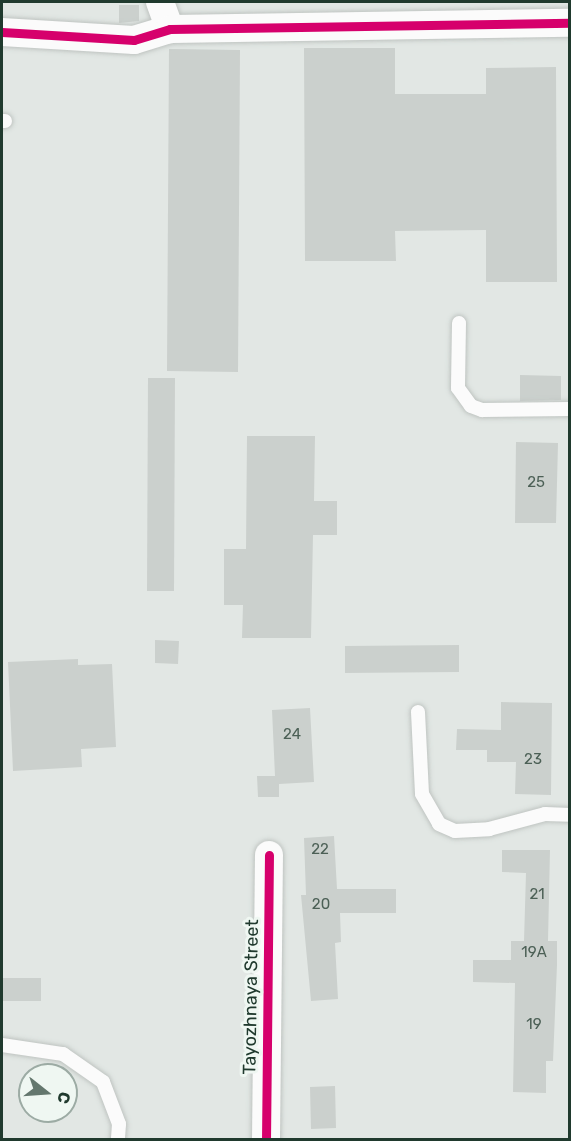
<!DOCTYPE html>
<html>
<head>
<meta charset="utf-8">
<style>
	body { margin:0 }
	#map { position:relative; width:571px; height:1141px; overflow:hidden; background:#e2e7e4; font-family:Rubik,sans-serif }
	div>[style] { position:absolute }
	.building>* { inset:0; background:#cbd0cd }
	.roads { filter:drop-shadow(0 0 2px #bfc4c1) drop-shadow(0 0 2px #bfc4c1) }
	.service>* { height:14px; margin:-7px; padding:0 7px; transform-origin:7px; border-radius:7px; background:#fbfbfb }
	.minor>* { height:28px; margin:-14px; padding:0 14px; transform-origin:14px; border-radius:14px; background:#fbfbfb }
	.cycleway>* { height:9px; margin:-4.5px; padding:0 4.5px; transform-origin:4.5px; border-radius:4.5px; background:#d6006c }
	span { translate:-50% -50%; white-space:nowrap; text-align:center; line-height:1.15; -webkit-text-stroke:6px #eff7f2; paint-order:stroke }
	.number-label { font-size:15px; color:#4c6056 }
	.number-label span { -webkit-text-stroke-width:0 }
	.street-label { font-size:18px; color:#203a2e }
	.frame { position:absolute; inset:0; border:3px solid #203a2e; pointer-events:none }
	.north { position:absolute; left:18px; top:1063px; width:60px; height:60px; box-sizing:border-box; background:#eff7f2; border:2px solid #9caba4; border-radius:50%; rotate:107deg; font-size:16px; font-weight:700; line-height:24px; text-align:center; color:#203a2e }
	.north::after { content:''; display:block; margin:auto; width:21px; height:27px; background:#64776e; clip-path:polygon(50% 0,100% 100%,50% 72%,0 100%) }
</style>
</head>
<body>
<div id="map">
	<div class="building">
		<i style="clip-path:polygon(119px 5px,139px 5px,139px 21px,119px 23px)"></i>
		<i style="clip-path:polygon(304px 48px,395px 48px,395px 94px,486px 94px,486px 68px,556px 67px,557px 282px,486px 282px,486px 230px,395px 231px,396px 261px,305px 261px)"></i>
		<i style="clip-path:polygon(169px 49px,240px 50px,238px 372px,167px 371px)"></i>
		<i style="clip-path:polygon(520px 375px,561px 376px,561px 400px,520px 401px)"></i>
		<i style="clip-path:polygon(148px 378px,175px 378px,174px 591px,147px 591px)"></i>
		<i style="clip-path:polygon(247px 436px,315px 436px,314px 501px,337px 501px,337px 535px,313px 535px,311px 638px,242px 638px,243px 605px,224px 605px,224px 549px,246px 549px)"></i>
		<i style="clip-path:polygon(516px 442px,558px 443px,556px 523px,515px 523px)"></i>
		<i style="clip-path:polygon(155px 640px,179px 641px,178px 664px,155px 663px)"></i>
		<i style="clip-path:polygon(459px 645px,459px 672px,345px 673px,345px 646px)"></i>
		<i style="clip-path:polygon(78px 659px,78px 665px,112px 664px,116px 747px,81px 749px,82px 767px,13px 771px,8px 662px)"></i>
		<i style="clip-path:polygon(501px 702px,552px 703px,551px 795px,515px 794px,516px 762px,487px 762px,487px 750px,456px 750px,457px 729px,501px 730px)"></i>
		<i style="clip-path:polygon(310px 708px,314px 782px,279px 784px,279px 797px,258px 797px,257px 776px,275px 776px,272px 710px)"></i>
		<i style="clip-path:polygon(334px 836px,337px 889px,396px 889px,396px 913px,340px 913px,341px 942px,335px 943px,338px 999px,311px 1001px,301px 895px,306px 895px,304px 838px)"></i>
		<i style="clip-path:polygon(502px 850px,550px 850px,548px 941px,557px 941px,557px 965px,553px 1061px,546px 1061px,546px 1093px,513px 1092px,515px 983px,473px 982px,473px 960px,511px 960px,511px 941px,524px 941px,526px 873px,502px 872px)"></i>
		<i style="clip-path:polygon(2px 978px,41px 978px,41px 1001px,2px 1001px)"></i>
		<i style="clip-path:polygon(335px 1086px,336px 1128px,311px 1129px,310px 1087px)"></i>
	</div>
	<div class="roads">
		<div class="service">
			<i style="left:2px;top:121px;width:3px"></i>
			<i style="left:459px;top:323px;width:65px;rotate:90.9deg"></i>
			<i style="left:458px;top:388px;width:22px;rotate:54deg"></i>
			<i style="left:471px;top:406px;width:12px;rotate:20deg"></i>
			<i style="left:482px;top:410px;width:88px;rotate:-0.7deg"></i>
			<i style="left:418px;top:712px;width:82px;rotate:87.2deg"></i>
			<i style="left:422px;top:794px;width:34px;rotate:60deg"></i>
			<i style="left:439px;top:824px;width:17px;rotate:24deg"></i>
			<i style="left:455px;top:831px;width:34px;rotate:-3deg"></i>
			<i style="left:489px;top:829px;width:58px;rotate:-15deg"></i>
			<i style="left:545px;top:814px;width:25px;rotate:2deg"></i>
			<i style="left:2px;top:1045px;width:62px;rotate:8.4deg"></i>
			<i style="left:63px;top:1054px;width:49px;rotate:35deg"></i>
			<i style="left:103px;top:1082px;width:45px;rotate:69.1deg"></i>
			<i style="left:119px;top:1124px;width:16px;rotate:94deg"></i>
		</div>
		<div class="minor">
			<i style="left:160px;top:2px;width:29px;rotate:70deg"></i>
			<i style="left:2px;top:32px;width:132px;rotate:3.5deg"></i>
			<i style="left:134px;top:40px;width:38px;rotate:-17deg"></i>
			<i style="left:170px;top:29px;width:400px;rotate:-0.9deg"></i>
			<i style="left:266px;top:1140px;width:285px;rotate:-89.4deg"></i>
		</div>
	</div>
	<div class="cycleway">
		<i style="left:2px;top:32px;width:132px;rotate:3.5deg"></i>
		<i style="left:134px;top:40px;width:38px;rotate:-17deg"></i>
		<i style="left:170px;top:29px;width:400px;rotate:-0.9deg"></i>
		<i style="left:266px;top:1140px;width:285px;rotate:-89.4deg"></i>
	</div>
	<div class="number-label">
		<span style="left:536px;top:483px">25</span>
		<span style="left:292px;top:735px">24</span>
		<span style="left:533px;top:760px">23</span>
		<span style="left:320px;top:850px">22</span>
		<span style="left:537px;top:895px">21</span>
		<span style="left:321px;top:905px">20</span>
		<span style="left:534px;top:953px">19А</span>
		<span style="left:534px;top:1025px">19</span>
	</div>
	<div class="street-label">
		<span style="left:251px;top:997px;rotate:-89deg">Tayozhnaya Street</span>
	</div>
	<div class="frame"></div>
	<div class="north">С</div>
</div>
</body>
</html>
